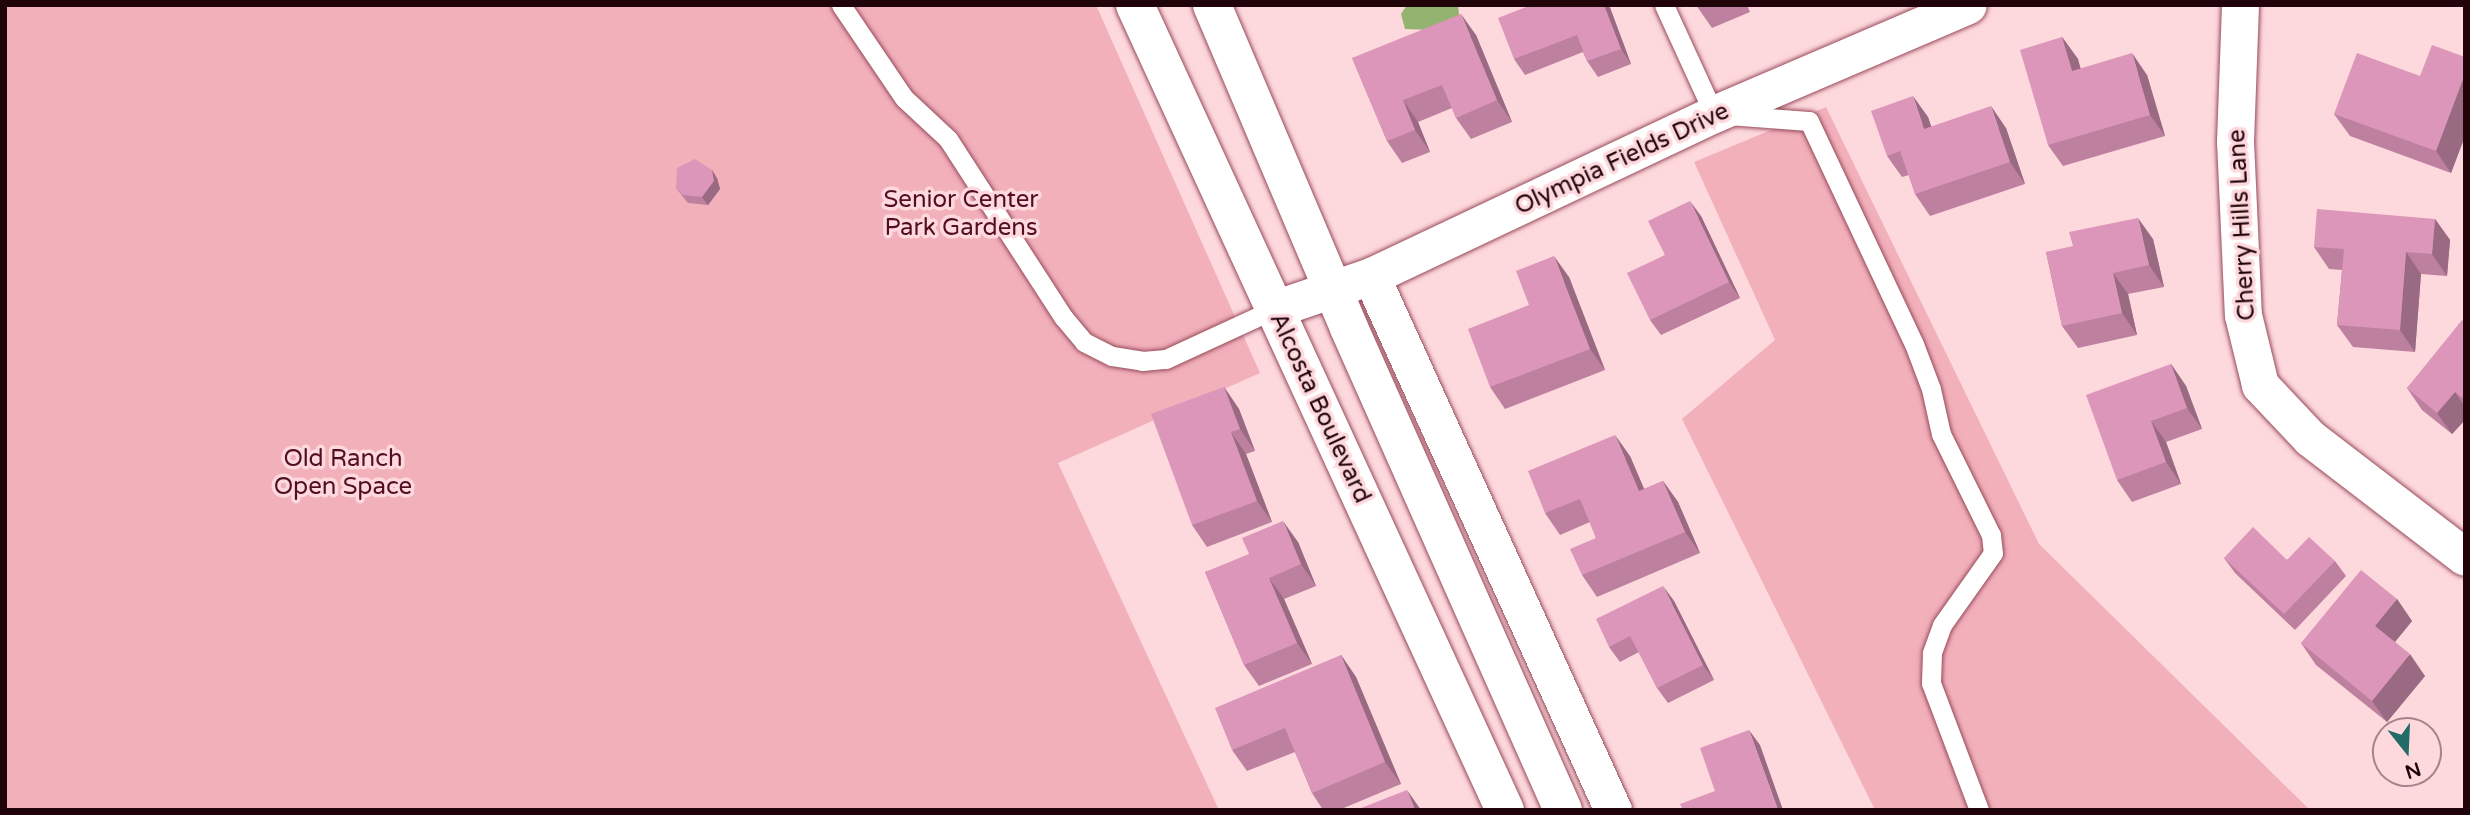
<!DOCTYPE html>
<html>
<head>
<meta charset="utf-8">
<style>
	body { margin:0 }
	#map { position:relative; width:2470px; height:815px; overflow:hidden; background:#fdd8dd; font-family:"Varela Round",sans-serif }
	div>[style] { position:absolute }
	.green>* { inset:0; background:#f2b0bb }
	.water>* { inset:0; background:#94b270 }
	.roads { filter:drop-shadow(0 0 2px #984a5a) drop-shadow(0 0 2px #984a5a) }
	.service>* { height:19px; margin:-9.5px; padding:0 9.5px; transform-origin:9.5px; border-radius:9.5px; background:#fff }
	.minor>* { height:37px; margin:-18.5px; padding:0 18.5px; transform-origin:18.5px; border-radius:18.5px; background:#fff }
	.secondary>* { height:38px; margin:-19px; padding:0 19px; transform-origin:19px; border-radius:19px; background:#fff }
	.wall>* { inset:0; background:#bd819f }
	.shaded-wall>* { inset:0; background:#9a6982 }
	.building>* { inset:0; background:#dc96b9 }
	span { translate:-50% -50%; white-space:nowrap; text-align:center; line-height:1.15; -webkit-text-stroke:7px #fdd8dd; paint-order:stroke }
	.street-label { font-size:24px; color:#21040a }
	.park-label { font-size:24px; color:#520d22 }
	.frame { position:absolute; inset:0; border:7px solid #21040a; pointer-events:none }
	.north { position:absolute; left:2372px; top:717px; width:70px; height:70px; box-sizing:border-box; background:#fdd8dd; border:2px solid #a58389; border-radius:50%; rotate:162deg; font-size:19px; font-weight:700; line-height:28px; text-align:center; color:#21040a }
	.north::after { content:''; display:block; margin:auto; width:24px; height:32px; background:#226c67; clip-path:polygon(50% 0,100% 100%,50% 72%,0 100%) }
</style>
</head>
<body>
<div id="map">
	<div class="green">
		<i style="clip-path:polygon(5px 5px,1096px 5px,1260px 373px,1058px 463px,1219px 810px,5px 810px)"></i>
		<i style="clip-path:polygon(1826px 107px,2039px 544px,2310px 810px,1875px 810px,1682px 419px,1775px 340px,1694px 162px)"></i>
	</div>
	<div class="water">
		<i style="clip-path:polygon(1407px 5px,1458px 5px,1460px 23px,1434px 30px,1405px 29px,1401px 14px)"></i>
	</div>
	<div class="roads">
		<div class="service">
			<i style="left:841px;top:5px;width:112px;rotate:55.9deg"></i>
			<i style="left:904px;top:98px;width:60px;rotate:43deg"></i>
			<i style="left:948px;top:139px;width:213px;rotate:57.1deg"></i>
			<i style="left:1064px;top:318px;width:31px;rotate:50deg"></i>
			<i style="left:1084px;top:342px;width:31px;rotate:27deg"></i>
			<i style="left:1112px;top:356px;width:30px;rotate:9deg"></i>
			<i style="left:1142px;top:361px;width:24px;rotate:-5deg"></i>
			<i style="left:1166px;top:359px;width:119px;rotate:-24.8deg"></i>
			<i style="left:1664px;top:5px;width:120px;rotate:65.4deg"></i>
			<i style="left:1714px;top:114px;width:95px;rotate:4.2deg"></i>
			<i style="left:1809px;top:121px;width:246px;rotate:64.8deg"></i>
			<i style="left:1914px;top:344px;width:48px;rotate:69.3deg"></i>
			<i style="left:1931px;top:389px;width:46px;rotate:77.5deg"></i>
			<i style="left:1941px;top:434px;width:113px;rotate:63.7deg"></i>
			<i style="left:1991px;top:535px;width:18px;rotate:84deg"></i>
			<i style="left:1993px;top:553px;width:88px;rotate:125.3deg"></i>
			<i style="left:1942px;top:625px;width:30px;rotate:110deg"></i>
			<i style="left:1932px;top:653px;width:30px;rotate:92deg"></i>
			<i style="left:1931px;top:683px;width:136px;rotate:69.3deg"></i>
		</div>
		<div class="minor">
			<i style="left:2240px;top:5px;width:136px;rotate:92.1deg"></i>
			<i style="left:2235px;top:141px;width:174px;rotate:87.4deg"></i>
			<i style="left:2243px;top:315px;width:72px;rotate:76.3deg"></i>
			<i style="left:2260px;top:385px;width:73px;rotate:46.7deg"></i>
			<i style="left:2310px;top:438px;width:195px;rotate:37.5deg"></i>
			<i style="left:1371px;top:276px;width:586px;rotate:65.62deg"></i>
			<i style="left:1274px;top:309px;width:102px;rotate:-18.8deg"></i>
			<i style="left:1371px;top:276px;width:379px;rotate:-25.3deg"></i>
			<i style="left:1714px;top:114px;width:276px;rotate:-23.2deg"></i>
		</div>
		<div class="secondary">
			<i style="left:1135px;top:5px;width:886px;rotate:65.32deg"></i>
			<i style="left:1212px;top:5px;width:351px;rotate:67deg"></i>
			<i style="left:1349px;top:328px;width:527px;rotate:66.06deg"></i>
		</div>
	</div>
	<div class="wall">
		<i style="clip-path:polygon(1531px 5px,1609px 5px,1631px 64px,1598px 77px,1587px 61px,1583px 52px,1525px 75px,1514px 59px)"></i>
		<i style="clip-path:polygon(1696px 5px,1747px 5px,1750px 12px,1712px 28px)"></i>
		<i style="clip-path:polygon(1476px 35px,1512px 122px,1471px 139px,1456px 118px,1452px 108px,1418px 122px,1430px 152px,1402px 163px,1387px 141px,1352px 58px)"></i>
		<i style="clip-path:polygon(2062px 37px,2078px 59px,2080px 68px,2147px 75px,2165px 136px,2063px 166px,2048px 145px)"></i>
		<i style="clip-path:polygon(2465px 57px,2465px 136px,2451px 173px,2350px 136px,2334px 114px)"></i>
		<i style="clip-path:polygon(1928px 117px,1931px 126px,2006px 128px,2025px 184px,1930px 216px,1915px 194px,1909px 175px,1902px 177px,1887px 156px)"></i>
		<i style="clip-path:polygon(717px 178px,720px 189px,708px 205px,688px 203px,676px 188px)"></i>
		<i style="clip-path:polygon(1701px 216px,1740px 298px,1661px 335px,1650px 320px,1665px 255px)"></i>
		<i style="clip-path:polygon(2435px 219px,2450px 240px,2447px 276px,2421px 274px,2415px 352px,2353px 347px,2337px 325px,2342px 270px,2329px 269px,2314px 247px)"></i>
		<i style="clip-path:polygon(2153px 239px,2164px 287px,2128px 294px,2137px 335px,2078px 348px,2062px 326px,2046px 252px)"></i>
		<i style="clip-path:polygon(1569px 277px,1605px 370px,1505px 409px,1490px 387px,1529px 305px)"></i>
		<i style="clip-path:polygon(2465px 323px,2465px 420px,2452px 434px,2422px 410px,2407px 388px)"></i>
		<i style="clip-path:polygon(2171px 364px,2186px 386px,2202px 429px,2166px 442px,2181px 484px,2132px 502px,2117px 480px)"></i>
		<i style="clip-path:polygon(1224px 387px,1239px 409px,1255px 451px,1246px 454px,1272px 522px,1207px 547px,1192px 525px)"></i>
		<i style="clip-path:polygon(1630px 456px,1644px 489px,1663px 481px,1678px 502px,1700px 553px,1597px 597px,1582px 575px,1596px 538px,1590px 522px,1560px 535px,1545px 513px)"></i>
		<i style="clip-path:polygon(1298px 542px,1316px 586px,1284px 599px,1312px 664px,1259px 686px,1244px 665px,1205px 572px)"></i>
		<i style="clip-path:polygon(2224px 558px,2335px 561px,2346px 576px,2295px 630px,2235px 573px)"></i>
		<i style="clip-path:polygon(2397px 599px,2412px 621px,2395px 642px,2425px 676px,2387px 722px,2316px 665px,2301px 643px)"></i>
		<i style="clip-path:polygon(1674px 601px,1714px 680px,1668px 703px,1657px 688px,1639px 652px,1620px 662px,1609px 647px)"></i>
		<i style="clip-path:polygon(1341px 655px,1356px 677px,1401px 784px,1339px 810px,1323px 810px,1312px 793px,1295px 752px,1247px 771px,1232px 750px)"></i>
	</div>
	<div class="shaded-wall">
		<i style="clip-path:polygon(1604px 5px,1609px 5px,1631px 64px,1621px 49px)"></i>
		<i style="clip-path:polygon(1461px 14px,1476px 35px,1512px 122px,1497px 100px)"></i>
		<i style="clip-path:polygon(2062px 37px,2078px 59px,2087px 92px,2072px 71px)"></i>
		<i style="clip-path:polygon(2132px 53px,2147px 75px,2165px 136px,2150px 115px)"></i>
		<i style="clip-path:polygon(2465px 74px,2465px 136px,2451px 173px,2436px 151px)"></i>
		<i style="clip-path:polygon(1913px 96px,1928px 117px,1939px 150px,1924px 129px)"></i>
		<i style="clip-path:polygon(1403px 100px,1418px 122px,1430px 152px,1415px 130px)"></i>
		<i style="clip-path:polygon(1991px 106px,2006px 128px,2025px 184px,2010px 162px)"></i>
		<i style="clip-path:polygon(712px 170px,717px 178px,720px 189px,708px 205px,702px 197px)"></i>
		<i style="clip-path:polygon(1690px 201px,1701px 216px,1740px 298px,1729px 282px)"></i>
		<i style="clip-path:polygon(2138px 218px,2153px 239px,2164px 287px,2149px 265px)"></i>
		<i style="clip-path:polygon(2435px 219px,2450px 240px,2447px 276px,2432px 254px)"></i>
		<i style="clip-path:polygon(2406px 252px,2421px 274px,2415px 352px,2400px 330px)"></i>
		<i style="clip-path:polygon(1554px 256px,1569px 277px,1605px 370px,1590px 349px)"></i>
		<i style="clip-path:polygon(2113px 273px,2128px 294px,2137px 335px,2122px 313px)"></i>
		<i style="clip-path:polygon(2171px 364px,2186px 386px,2202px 429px,2187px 408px)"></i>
		<i style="clip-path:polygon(1224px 387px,1239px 409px,1255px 451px,1240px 429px)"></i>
		<i style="clip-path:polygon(2455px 392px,2465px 407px,2465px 420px,2452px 434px,2437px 413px)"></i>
		<i style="clip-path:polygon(2151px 421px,2166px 442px,2181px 484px,2166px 462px)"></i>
		<i style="clip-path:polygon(1231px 432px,1246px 454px,1272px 522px,1257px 501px)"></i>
		<i style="clip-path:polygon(1615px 435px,1630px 456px,1654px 512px,1639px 491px)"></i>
		<i style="clip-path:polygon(1663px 481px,1678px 502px,1700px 553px,1685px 532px)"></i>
		<i style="clip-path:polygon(1283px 521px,1298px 542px,1316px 586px,1301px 564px)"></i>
		<i style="clip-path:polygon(1269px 578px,1284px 599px,1312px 664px,1297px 643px)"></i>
		<i style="clip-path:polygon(1663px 586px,1674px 601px,1714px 680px,1703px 665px)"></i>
		<i style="clip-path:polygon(2397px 599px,2412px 621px,2390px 648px,2375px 626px)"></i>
		<i style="clip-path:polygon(2410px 654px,2425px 676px,2387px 722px,2372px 701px)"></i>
		<i style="clip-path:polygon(1341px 655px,1356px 677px,1401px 784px,1385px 762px)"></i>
		<i style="clip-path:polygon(1749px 730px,1760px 745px,1783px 810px,1778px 810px)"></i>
		<i style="clip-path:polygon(1407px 790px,1421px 810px,1415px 810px)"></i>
	</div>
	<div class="building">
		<i style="clip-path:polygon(1531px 5px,1604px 5px,1621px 49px,1587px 61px,1577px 35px,1514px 59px,1498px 18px)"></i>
		<i style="clip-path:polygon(1461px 14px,1497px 100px,1456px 118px,1442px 85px,1403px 100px,1415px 130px,1387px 141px,1352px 58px)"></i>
		<i style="clip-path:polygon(2062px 37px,2072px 71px,2132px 53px,2150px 115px,2048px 145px,2020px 50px)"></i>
		<i style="clip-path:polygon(2432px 45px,2465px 57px,2465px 74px,2436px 151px,2334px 114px,2357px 53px,2420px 76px)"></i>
		<i style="clip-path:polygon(1913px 96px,1924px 129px,1991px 106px,2010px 162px,1915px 194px,1900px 151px,1887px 156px,1871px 111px)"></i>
		<i style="clip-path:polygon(695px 159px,712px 170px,714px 181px,702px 197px,683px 195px,676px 188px,677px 168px)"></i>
		<i style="clip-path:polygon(1690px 201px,1729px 282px,1650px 320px,1627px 273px,1665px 255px,1648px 221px)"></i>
		<i style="clip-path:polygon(2317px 209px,2435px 219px,2432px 254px,2406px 252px,2400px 330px,2337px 325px,2344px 249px,2314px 247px)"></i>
		<i style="clip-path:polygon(2138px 218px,2149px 265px,2113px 273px,2122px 313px,2062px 326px,2046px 252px,2073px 246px,2069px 232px)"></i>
		<i style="clip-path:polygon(1554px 256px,1590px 349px,1490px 387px,1468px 329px,1529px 305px,1516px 271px)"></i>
		<i style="clip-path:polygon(2462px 320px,2465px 323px,2465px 400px,2455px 392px,2437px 413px,2407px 388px)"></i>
		<i style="clip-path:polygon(2171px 364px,2187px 408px,2151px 421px,2166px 462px,2117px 480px,2086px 395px)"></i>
		<i style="clip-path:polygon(1224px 387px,1240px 429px,1231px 432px,1257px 501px,1192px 525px,1151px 414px)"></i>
		<i style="clip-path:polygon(1615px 435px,1639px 491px,1663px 481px,1685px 532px,1582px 575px,1570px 549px,1596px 538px,1580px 499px,1545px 513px,1528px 471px)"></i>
		<i style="clip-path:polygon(1283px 521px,1301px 564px,1269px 578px,1297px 643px,1244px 665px,1205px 572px,1249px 554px,1242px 538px)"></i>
		<i style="clip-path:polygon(2253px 527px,2287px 560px,2309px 537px,2335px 561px,2284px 614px,2224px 558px)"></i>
		<i style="clip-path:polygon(2361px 570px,2397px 599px,2375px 626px,2410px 654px,2372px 701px,2301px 643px)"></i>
		<i style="clip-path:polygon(1663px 586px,1703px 665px,1657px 688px,1630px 636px,1609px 647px,1596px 619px)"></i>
		<i style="clip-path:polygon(1341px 655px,1385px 762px,1312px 793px,1285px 728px,1232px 750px,1215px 708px)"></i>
		<i style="clip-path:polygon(1749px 730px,1778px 810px,1683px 810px,1680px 804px,1715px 791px,1700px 748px)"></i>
		<i style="clip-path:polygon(1407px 790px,1415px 810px,1356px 810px)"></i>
	</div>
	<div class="street-label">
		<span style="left:1622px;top:159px;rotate:-25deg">Olympia Fields Drive</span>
		<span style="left:2242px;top:225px;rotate:-93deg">Cherry Hills Lane</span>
		<span style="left:1320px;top:408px;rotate:65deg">Alcosta Boulevard</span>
	</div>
	<div class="park-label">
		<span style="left:961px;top:214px">Senior Center<br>Park Gardens</span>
		<span style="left:343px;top:473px">Old Ranch<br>Open Space</span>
	</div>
	<div class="frame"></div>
	<div class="north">N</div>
</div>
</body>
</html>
